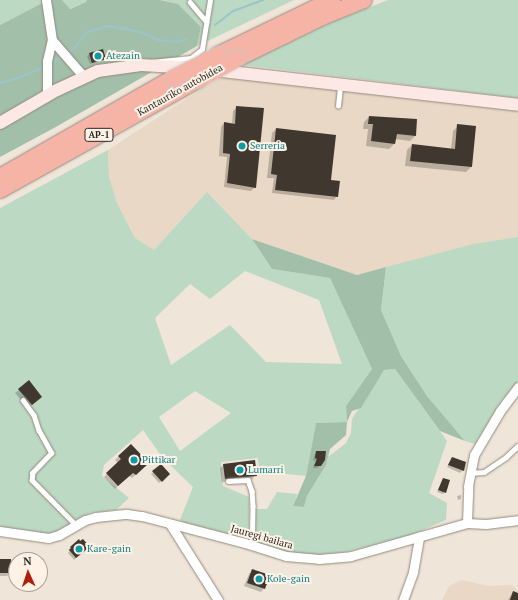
<!DOCTYPE html>
<html>
<head>
<meta charset="utf-8">
<style>
	body { margin:0 }
	#map { position:relative; width:518px; height:600px; overflow:hidden; background:#efe5d8; font-family:"PT Serif",serif }
	div>[style] { position:absolute }
	.built>* { inset:0; background:#e8d8c5 }
	.green>* { inset:0; background:#bcd9c3 }
	.forest>* { inset:0; background:#a2c0a9 }
	.shadow>* { inset:0; background:#0003 }
	.stream>* { height:2px; margin:-1px; padding:0 1px; transform-origin:1px; border-radius:1px; background:#9bc5c9 }
	.building>* { inset:0; background:#40382e }
	.roads { filter:drop-shadow(0 0 1px #93897d) drop-shadow(0 0 1px #93897d) }
	.lane>* { height:4.5px; margin:-2.25px; padding:0 2.25px; transform-origin:2.25px; border-radius:2.25px; background:#fff }
	.street>* { height:9px; margin:-4.5px; padding:0 4.5px; transform-origin:4.5px; border-radius:4.5px; background:#fff }
	.secondary>* { height:12px; margin:-6px; padding:0 6px; transform-origin:6px; border-radius:6px; background:#fce8e4 }
	.highway>* { height:16px; margin:-8px; padding:0 8px; transform-origin:8px; border-radius:8px; background:#f6b4a6 }
	.bridges { filter:drop-shadow(0 0 1px #c8c7c6) drop-shadow(0 0 1px #c8c7c6) }
	.highway-bridge>* { height:16px; margin:-8px; padding:0 8px; transform-origin:8px; border-radius:8px; background:#f6b4a6 }
	.dots>* { width:11px; height:11px; translate:-50% -50%; box-sizing:border-box; border:2px solid #fdf2e5; border-radius:50% }
	span { translate:-50% -50%; white-space:nowrap; text-align:center; line-height:1.15; -webkit-text-stroke:4px #fdf2e5; paint-order:stroke }
	.shield-label span { padding:1px 3px; background:#fdf2e5; border:1px solid; border-radius:3px; -webkit-text-stroke-width:0 }
	.shield-label { font-size:9px; color:#2c2823; font-weight:700 }
	.culture-label { font-size:10px; color:#0d838f }
	.left { translate:0 -50%; text-align:left }
	.street-label { font-size:10px; color:#2c2823 }
	.north { position:absolute; left:8px; top:552px; width:40px; height:40px; box-sizing:border-box; background:#fdf2e5; border:1px solid #a9a197; border-radius:50%; rotate:357deg; font-size:11px; font-weight:700; line-height:16px; text-align:center; color:#2c2823 }
	.north::after { content:''; display:block; margin:auto; width:14px; height:18px; background:#ae200a; clip-path:polygon(50% 0,100% 100%,50% 72%,0 100%) }
</style>
</head>
<body>
<div id="map">
	<div class="built">
		<i style="clip-path:polygon(220px 77px,518px 108px,518px 237px,473px 244px,357px 275px,252px 239px,207px 192px,154px 250px,135px 238px,117px 203px,109px 177px,108px 150px)"></i>
		<i style="clip-path:polygon(462px 580px,488px 586px,512px 585px,518px 591px,518px 600px,442px 600px,449px 586px)"></i>
	</div>
	<div class="green">
		<i style="clip-path:polygon(0 0,48px 0,0 25px)"></i>
		<i style="clip-path:polygon(62px 0,87px 0,86px 2px,69px 9px)"></i>
		<i style="clip-path:polygon(161px 0,294px 0,197px 46px,201px 27px,178px 4px)"></i>
		<i style="clip-path:polygon(388px 0,518px 0,518px 98px,243px 65px,330px 23px)"></i>
		<i style="clip-path:polygon(evenodd,108px 150px,109px 177px,117px 203px,135px 238px,154px 250px,207px 192px,252px 239px,272px 269px,330px 278px,372px 369px,346px 406px,347px 422px,316px 423px,306px 476px,259px 471px,258px 458px,221px 462px,223px 486px,249px 497px,249px 537px,244px 539px,187px 526px,180px 520px,193px 487px,162px 457px,143px 430px,104px 465px,102px 476px,129px 498px,116px 510px,90px 513px,53px 533px,42px 534px,0 527px,0 208px,108px 150px,245px 271px,319px 300px,342px 364px,266px 362px,230px 325px,171px 365px,155px 318px,190px 284px,210px 299px,245px 271px,108px 150px,195px 391px,231px 413px,180px 451px,159px 417px,195px 391px)"></i>
		<i style="clip-path:polygon(518px 237px,518px 382px,502px 400px,475px 444px,465px 441px,427px 396px,401px 356px,381px 310px,386px 267px,473px 244px)"></i>
		<i style="clip-path:polygon(395px 369px,447px 441px,429px 493px,447px 503px,446px 520px,408px 536px,330px 556px,306px 555px,277px 550px,259px 544px,256px 538px,256px 509px,267px 509px,277px 492px,297px 494px,294px 506px,304px 507px,307px 496px,326px 465px,328px 457px,346px 443px,351px 433px,352px 419px,384px 370px)"></i>
	</div>
	<div class="forest">
		<i style="clip-path:polygon(48px 0,62px 0,70px 9px,86px 2px,87px 0,160px 0,178px 4px,201px 27px,197px 46px,54px 128px,0 157px,0 25px)"></i>
		<i style="clip-path:polygon(252px 239px,357px 275px,386px 267px,381px 310px,401px 356px,427px 396px,465px 441px,440px 431px,395px 369px,384px 370px,361px 408px,352px 411px,347px 422px,346px 435px,330px 449px,326px 465px,307px 496px,304px 507px,293px 506px,306px 476px,316px 423px,347px 422px,346px 406px,372px 369px,330px 278px,272px 269px)"></i>
	</div>
	<div class="shadow">
		<i style="clip-path:polygon(90px 54px,105px 58px,90px 64px,87px 56px)"></i>
		<i style="clip-path:polygon(237px 107px,255px 187px,251px 191px,224px 187px,227px 157px,219px 156px,221px 127px,224px 123px,232px 124px,233px 111px)"></i>
		<i style="clip-path:polygon(369px 117px,416px 120px,415px 136px,410px 141px,395px 139px,394px 144px,389px 149px,366px 146px,368px 129px,363px 129px,364px 122px)"></i>
		<i style="clip-path:polygon(458px 126px,471px 167px,466px 172px,405px 166px,407px 150px,412px 145px,451px 149px,453px 131px)"></i>
		<i style="clip-path:polygon(276px 129px,330px 181px,337px 196px,334px 200px,272px 193px,274px 178px,267px 178px,272px 133px)"></i>
		<i style="clip-path:polygon(19px 390px,37px 401px,28px 408px,15px 393px)"></i>
		<i style="clip-path:polygon(131px 445px,148px 463px,132px 478px,129px 475px,115px 489px,104px 477px,118px 463px,115px 460px)"></i>
		<i style="clip-path:polygon(317px 452px,320px 466px,317px 468px,313px 468px,316px 461px,313px 460px,315px 454px)"></i>
		<i style="clip-path:polygon(452px 458px,463px 470px,460px 473px,447px 467px)"></i>
		<i style="clip-path:polygon(161px 465px,169px 474px,159px 483px,151px 474px)"></i>
		<i style="clip-path:polygon(224px 465px,256px 475px,252px 479px,222px 482px,220px 468px)"></i>
		<i style="clip-path:polygon(443px 479px,445px 492px,443px 494px,437px 492px)"></i>
		<i style="clip-path:polygon(461px 495px,461px 499px,458px 500px,457px 496px)"></i>
		<i style="clip-path:polygon(79px 541px,86px 549px,74px 560px,68px 553px,70px 551px,68px 550px)"></i>
		<i style="clip-path:polygon(38px 558px,44px 559px,41px 568px,40px 560px,35px 560px)"></i>
		<i style="clip-path:polygon(0 560px,10px 573px,7px 576px,0 576px)"></i>
		<i style="clip-path:polygon(253px 570px,264px 588px,261px 592px,244px 586px,249px 574px)"></i>
		<i style="clip-path:polygon(513px 592px,518px 594px,518px 600px,508px 600px)"></i>
	</div>
	<div class="stream">
		<i style="left:215px;top:25px;width:23px;rotate:-38deg"></i>
		<i style="left:233px;top:11px;width:32px;rotate:-20deg"></i>
		<i style="left:67px;top:52px;width:9px;rotate:-32deg"></i>
		<i style="left:75px;top:47px;width:19px;rotate:-51deg"></i>
		<i style="left:87px;top:32px;width:23px;rotate:-15deg"></i>
		<i style="left:109px;top:26px;width:33px;rotate:11deg"></i>
		<i style="left:141px;top:32px;width:19px;rotate:25deg"></i>
		<i style="left:158px;top:40px;width:20px;rotate:6deg"></i>
		<i style="left:178px;top:42px;width:9px;rotate:-18deg"></i>
		<i style="left:51px;top:63px;width:13px;rotate:-32deg"></i>
		<i style="left:0;top:83px;width:22px;rotate:-16deg"></i>
		<i style="left:21px;top:77px;width:24px;rotate:-24deg"></i>
	</div>
	<div class="building">
		<i style="clip-path:polygon(103px 49px,106px 59px,92px 63px,89px 53px)"></i>
		<i style="clip-path:polygon(236px 106px,264px 108px,256px 188px,227px 183px,230px 154px,223px 153px,224px 122px,235px 124px)"></i>
		<i style="clip-path:polygon(369px 116px,417px 119px,416px 136px,397px 134px,395px 144px,371px 141px,373px 124px,368px 124px)"></i>
		<i style="clip-path:polygon(457px 124px,476px 126px,472px 167px,410px 161px,412px 144px,455px 149px)"></i>
		<i style="clip-path:polygon(276px 128px,336px 135px,331px 180px,340px 181px,338px 197px,275px 190px,277px 175px,271px 174px)"></i>
		<i style="clip-path:polygon(29px 380px,42px 397px,32px 405px,18px 389px)"></i>
		<i style="clip-path:polygon(131px 444px,149px 463px,136px 475px,133px 473px,118px 486px,106px 473px,121px 459px,118px 456px)"></i>
		<i style="clip-path:polygon(316px 451px,326px 451px,325px 460px,321px 466px,314px 466px,317px 459px,315px 458px)"></i>
		<i style="clip-path:polygon(452px 457px,466px 462px,464px 471px,448px 465px)"></i>
		<i style="clip-path:polygon(255px 460px,257px 476px,225px 479px,223px 464px)"></i>
		<i style="clip-path:polygon(161px 464px,170px 474px,162px 482px,152px 471px)"></i>
		<i style="clip-path:polygon(443px 478px,450px 480px,446px 493px,438px 490px)"></i>
		<i style="clip-path:polygon(79px 539px,80px 541px,83px 539px,90px 547px,76px 558px,69px 550px,71px 548px,70px 547px)"></i>
		<i style="clip-path:polygon(0 559px,11px 559px,11px 573px,0 573px)"></i>
		<i style="clip-path:polygon(252px 569px,270px 575px,265px 589px,247px 583px)"></i>
		<i style="clip-path:polygon(513px 591px,518px 593px,518px 600px,510px 600px)"></i>
	</div>
	<div class="roads">
		<div class="lane">
			<i style="left:190px;top:2px;width:26px;rotate:50deg"></i>
			<i style="left:151px;top:62px;width:40px;rotate:-5.7deg"></i>
			<i style="left:191px;top:58px;width:14px;rotate:-39deg"></i>
			<i style="left:202px;top:49px;width:50px;rotate:-80.7deg"></i>
			<i style="left:338px;top:106px;width:20px;rotate:-84deg"></i>
			<i style="left:23px;top:400px;width:19px;rotate:54deg"></i>
			<i style="left:34px;top:415px;width:16px;rotate:72deg"></i>
			<i style="left:39px;top:430px;width:26px;rotate:61deg"></i>
			<i style="left:52px;top:453px;width:28px;rotate:134deg"></i>
			<i style="left:33px;top:473px;width:7px;rotate:98deg"></i>
			<i style="left:32px;top:480px;width:63px;rotate:45.6deg"></i>
			<i style="left:469px;top:473px;width:15px;rotate:-4deg"></i>
			<i style="left:484px;top:472px;width:27px;rotate:-34deg"></i>
			<i style="left:506px;top:457px;width:16px;rotate:-43deg"></i>
			<i style="left:228px;top:481px;width:20px;rotate:-3deg"></i>
			<i style="left:248px;top:480px;width:12px;rotate:70deg"></i>
			<i style="left:252px;top:491px;width:15px;rotate:86deg"></i>
			<i style="left:253px;top:506px;width:39px;rotate:91deg"></i>
		</div>
		<div class="street">
			<i style="left:46px;top:0;width:40px;rotate:81.5deg"></i>
			<i style="left:52px;top:40px;width:49px;rotate:49.1deg"></i>
			<i style="left:47px;top:96px;width:35px;rotate:-90deg"></i>
			<i style="left:47px;top:61px;width:22px;rotate:-77deg"></i>
			<i style="left:467px;top:523px;width:37px;rotate:-88deg"></i>
			<i style="left:468px;top:486px;width:32px;rotate:-79deg"></i>
			<i style="left:474px;top:455px;width:51px;rotate:-59.4deg"></i>
			<i style="left:500px;top:411px;width:30px;rotate:-53deg"></i>
			<i style="left:170px;top:524px;width:90px;rotate:57.7deg"></i>
			<i style="left:0;top:531px;width:49px;rotate:8.3deg"></i>
			<i style="left:48px;top:538px;width:11px;rotate:-15deg"></i>
			<i style="left:59px;top:535px;width:30px;rotate:-30deg"></i>
			<i style="left:85px;top:520px;width:11px;rotate:-15deg"></i>
			<i style="left:96px;top:517px;width:31px;rotate:-6deg"></i>
			<i style="left:127px;top:514px;width:15px;rotate:8deg"></i>
			<i style="left:142px;top:516px;width:106px;rotate:14.7deg"></i>
			<i style="left:245px;top:543px;width:43px;rotate:17.6deg"></i>
			<i style="left:286px;top:556px;width:33px;rotate:5deg"></i>
			<i style="left:319px;top:559px;width:32px;rotate:-5deg"></i>
			<i style="left:351px;top:556px;width:121px;rotate:-15.9deg"></i>
			<i style="left:467px;top:523px;width:19px;rotate:3deg"></i>
			<i style="left:486px;top:524px;width:32px;rotate:-7deg"></i>
			<i style="left:403px;top:600px;width:30px;rotate:-70deg"></i>
			<i style="left:413px;top:572px;width:36px;rotate:-80deg"></i>
		</div>
		<div class="secondary">
			<i style="left:213px;top:70px;width:307px;rotate:6.5deg"></i>
			<i style="left:0;top:123px;width:66px;rotate:-30.1deg"></i>
			<i style="left:57px;top:90px;width:45px;rotate:-24.9deg"></i>
			<i style="left:98px;top:71px;width:43px;rotate:-7.9deg"></i>
			<i style="left:141px;top:65px;width:52px;rotate:3.3deg"></i>
		</div>
		<div class="highway">
			<i style="left:218px;top:55px;width:127px;rotate:-25.8deg"></i>
			<i style="left:238px;top:58px;width:93px;rotate:-26deg"></i>
			<i style="left:322px;top:17px;width:45px;rotate:-22deg"></i>
			<i style="left:0;top:177px;width:199px;rotate:-29.8deg"></i>
			<i style="left:0;top:190px;width:227px;rotate:-29.1deg"></i>
		</div>
	</div>
	<div class="bridges">
		<div class="highway-bridge">
			<i style="left:173px;top:78px;width:51px;rotate:-27.1deg"></i>
			<i style="left:198px;top:80px;width:46px;rotate:-28.8deg"></i>
		</div>
	</div>
	<div class="dots">
		<i style="left:98px;top:56px;background:#0f9aa8"></i>
		<i style="left:242px;top:146px;background:#0f9aa8"></i>
		<i style="left:134px;top:460px;background:#0f9aa8"></i>
		<i style="left:240px;top:470px;background:#0f9aa8"></i>
		<i style="left:79px;top:549px;background:#0f9aa8"></i>
		<i style="left:259px;top:579px;background:#0f9aa8"></i>
	</div>
	<div class="shield-label">
		<span style="left:99px;top:135px">AP-1</span>
	</div>
	<div class="culture-label">
		<span class="left" style="left:106px;top:56px">Atezain</span>
		<span class="left" style="left:250px;top:146px">Serreria</span>
		<span class="left" style="left:142px;top:460px">Pittikar</span>
		<span class="left" style="left:248px;top:470px">Lumarri</span>
		<span class="left" style="left:87px;top:549px">Kare-gain</span>
		<span class="left" style="left:267px;top:579px">Kole-gain</span>
	</div>
	<div class="street-label">
		<span style="left:180px;top:90px;rotate:-29deg">Kantauriko autobidea</span>
		<span style="left:262px;top:537px;rotate:16deg">Jauregi bailara</span>
	</div>
	<div class="north">N</div>
</div>
</body>
</html>
